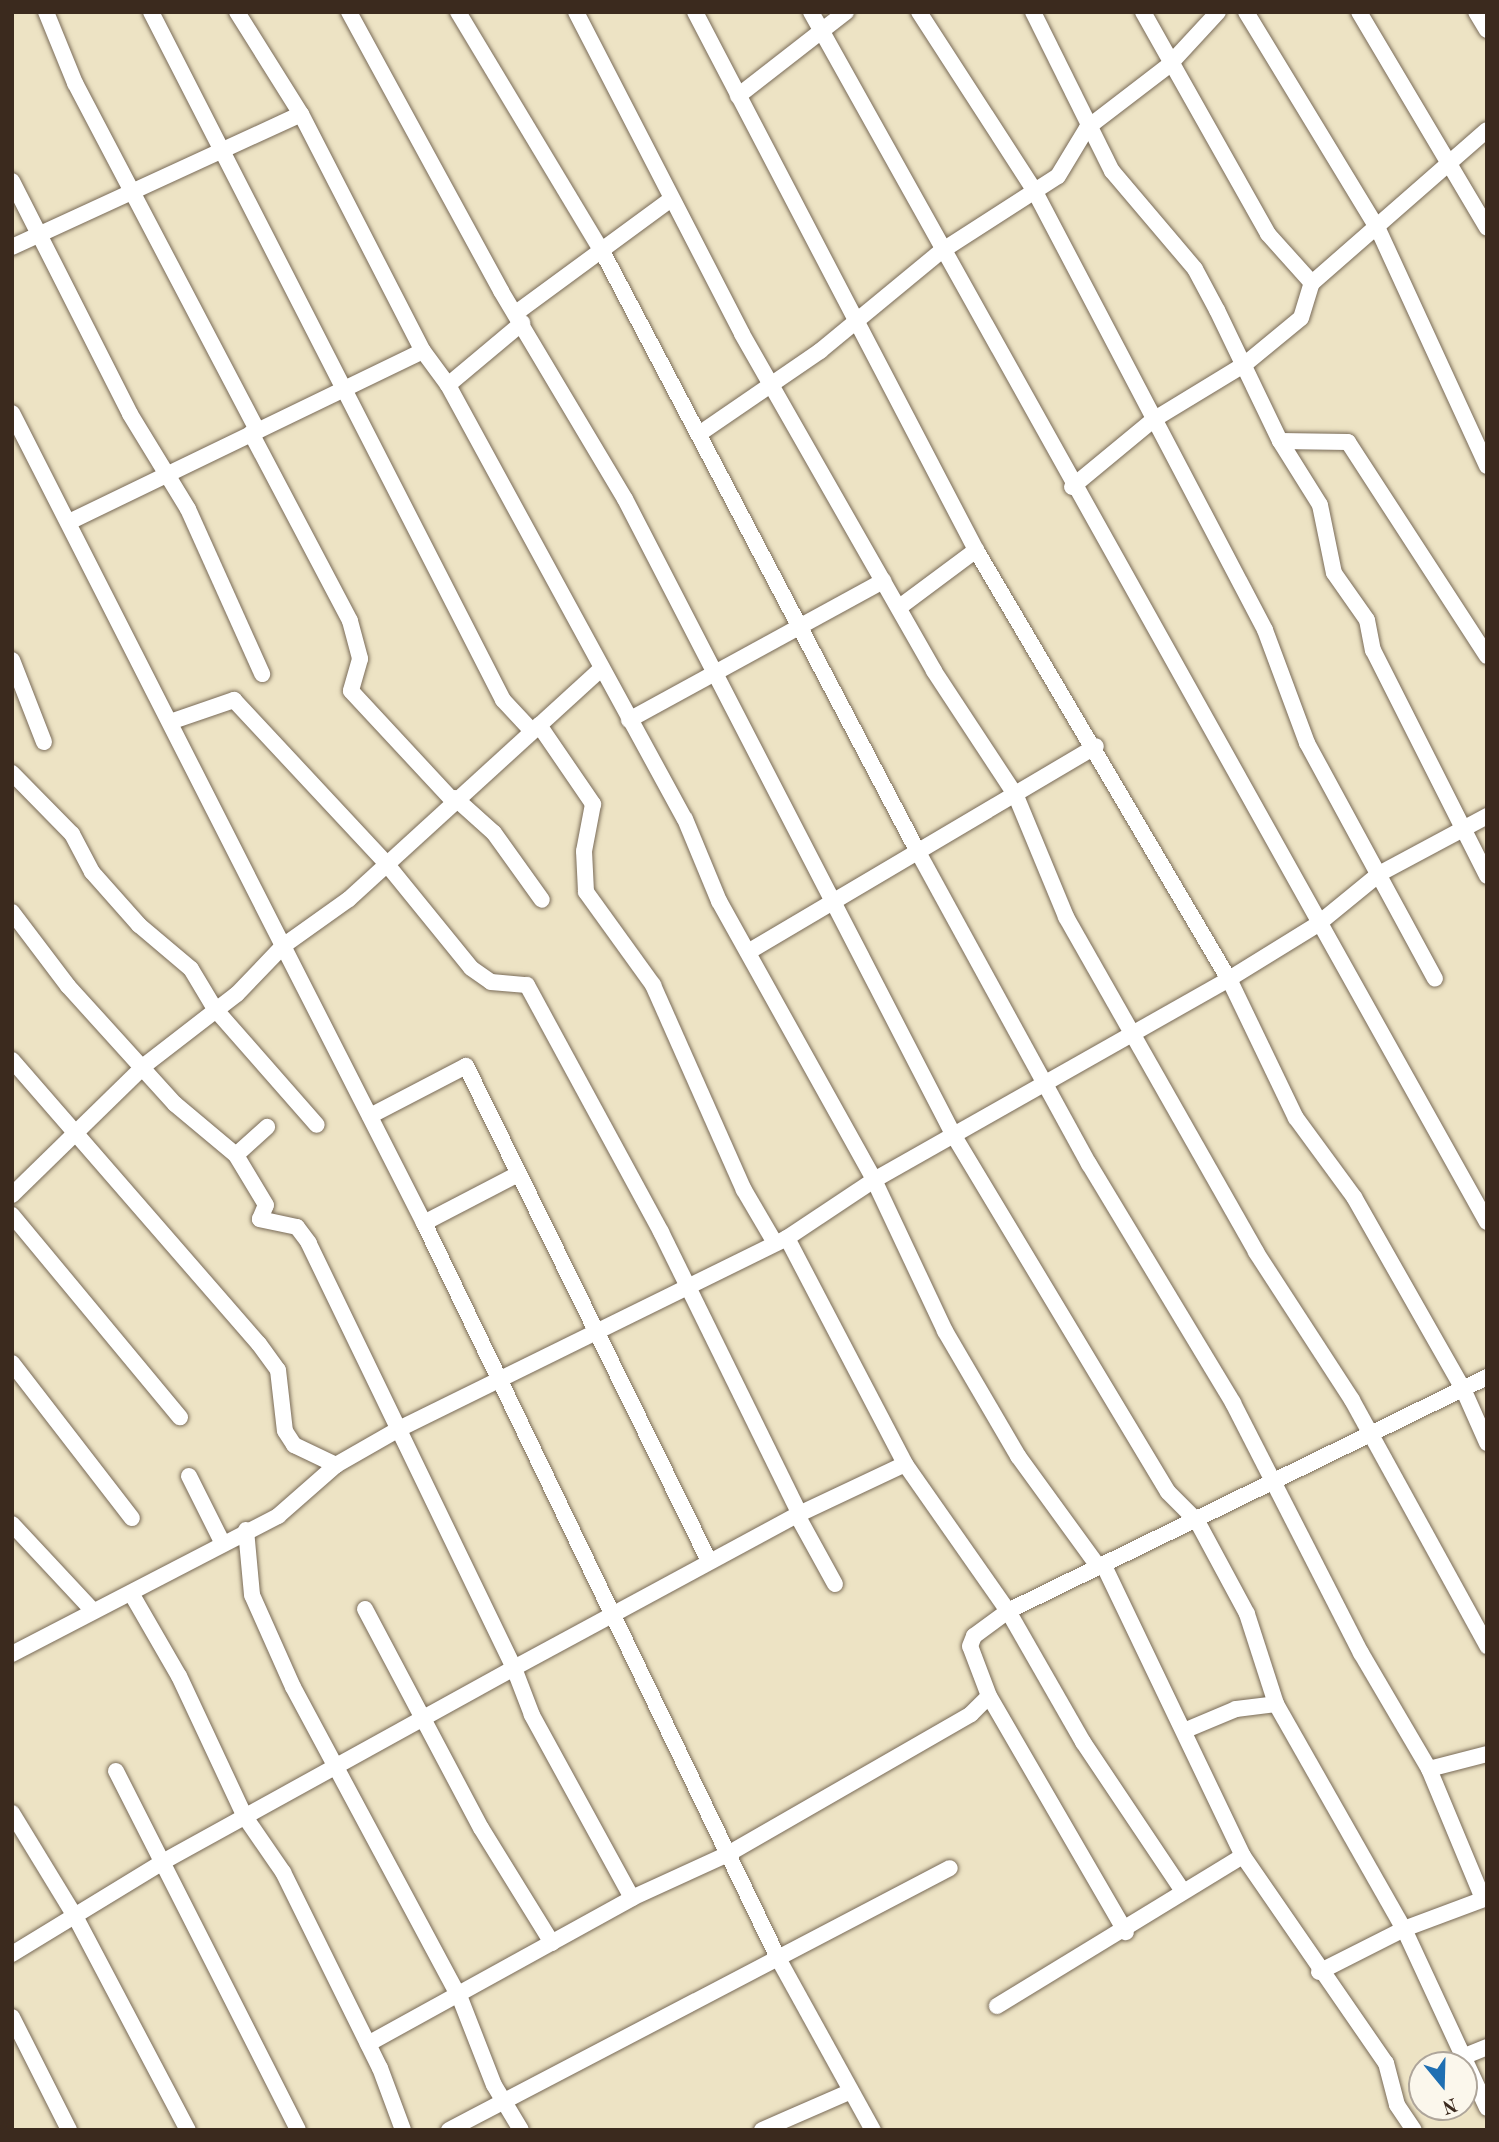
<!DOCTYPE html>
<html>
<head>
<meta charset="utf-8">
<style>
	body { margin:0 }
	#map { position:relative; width:1499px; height:2142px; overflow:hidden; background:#ede3c4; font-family:"Old Standard TT",serif }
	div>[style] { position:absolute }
	.roads { filter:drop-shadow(0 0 2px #796b58) drop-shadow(0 0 2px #796b58) }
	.street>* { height:16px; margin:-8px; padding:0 8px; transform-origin:8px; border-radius:8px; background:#fff }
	span { translate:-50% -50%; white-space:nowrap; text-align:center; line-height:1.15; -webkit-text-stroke:6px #fbf7ec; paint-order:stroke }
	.frame { position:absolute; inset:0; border:14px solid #3b2a1e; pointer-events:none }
	.north { position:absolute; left:1408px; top:2051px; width:70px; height:70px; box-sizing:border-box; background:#fbf7ec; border:2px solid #aea59a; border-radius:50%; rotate:161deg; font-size:19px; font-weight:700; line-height:28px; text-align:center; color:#3b2a1e }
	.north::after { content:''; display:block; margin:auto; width:24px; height:32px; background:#1f6fb2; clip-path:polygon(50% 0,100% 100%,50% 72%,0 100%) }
</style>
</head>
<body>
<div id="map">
	<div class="roads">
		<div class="street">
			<i style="left:46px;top:12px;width:77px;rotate:67.8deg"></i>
			<i style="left:75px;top:83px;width:393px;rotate:62.3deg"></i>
			<i style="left:151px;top:12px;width:773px;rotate:62.9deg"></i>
			<i style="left:503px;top:700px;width:42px;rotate:46.9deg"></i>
			<i style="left:237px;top:12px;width:120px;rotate:57.9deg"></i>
			<i style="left:301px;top:114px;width:267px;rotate:62.8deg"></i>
			<i style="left:423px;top:351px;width:42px;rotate:53.7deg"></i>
			<i style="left:448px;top:385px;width:494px;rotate:61.4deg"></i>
			<i style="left:685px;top:819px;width:89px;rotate:67.5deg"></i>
			<i style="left:719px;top:901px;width:319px;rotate:60.9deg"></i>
			<i style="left:874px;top:1180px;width:167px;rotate:64.8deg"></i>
			<i style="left:945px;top:1331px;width:145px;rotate:59.7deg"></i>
			<i style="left:1018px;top:1456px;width:136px;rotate:54deg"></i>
			<i style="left:349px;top:12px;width:318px;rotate:61.4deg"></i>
			<i style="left:501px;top:291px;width:242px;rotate:59.2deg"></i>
			<i style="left:625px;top:499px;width:717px;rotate:62.68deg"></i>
			<i style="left:954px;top:1136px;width:415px;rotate:59deg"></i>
			<i style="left:1168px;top:1492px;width:41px;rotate:45deg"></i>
			<i style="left:1197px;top:1521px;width:106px;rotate:61.7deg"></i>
			<i style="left:1247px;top:1614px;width:95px;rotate:72.1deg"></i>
			<i style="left:1276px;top:1704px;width:259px;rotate:60.4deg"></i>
			<i style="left:1404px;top:1929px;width:197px;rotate:65.1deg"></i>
			<i style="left:458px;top:12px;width:281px;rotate:59deg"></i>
			<i style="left:603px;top:253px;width:677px;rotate:62.26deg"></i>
			<i style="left:918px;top:852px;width:356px;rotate:61.3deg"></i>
			<i style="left:1089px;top:1164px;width:279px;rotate:58.9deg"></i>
			<i style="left:1233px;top:1403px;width:281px;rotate:62.9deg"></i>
			<i style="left:1361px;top:1653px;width:134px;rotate:59.6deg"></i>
			<i style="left:1429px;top:1769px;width:141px;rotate:67.4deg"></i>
			<i style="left:576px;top:12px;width:362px;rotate:62.7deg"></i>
			<i style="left:742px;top:334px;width:388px;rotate:60.3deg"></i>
			<i style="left:934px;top:671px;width:149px;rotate:56.7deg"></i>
			<i style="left:1016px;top:796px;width:131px;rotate:67.5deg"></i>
			<i style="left:1066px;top:917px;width:385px;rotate:60.4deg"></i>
			<i style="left:1256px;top:1252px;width:176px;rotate:57deg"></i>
			<i style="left:1352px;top:1400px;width:281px;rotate:61.2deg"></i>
			<i style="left:695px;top:12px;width:607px;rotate:62.42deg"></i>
			<i style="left:976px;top:550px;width:498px;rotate:59.5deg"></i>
			<i style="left:1229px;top:979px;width:154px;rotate:64.3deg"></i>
			<i style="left:1296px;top:1118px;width:98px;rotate:53.7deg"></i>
			<i style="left:1354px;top:1197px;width:223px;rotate:60.4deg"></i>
			<i style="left:1464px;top:1391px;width:57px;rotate:66.1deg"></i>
			<i style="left:811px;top:12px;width:1386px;rotate:60.81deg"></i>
			<i style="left:919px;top:12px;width:210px;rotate:57.1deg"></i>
			<i style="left:1033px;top:188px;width:499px;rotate:62.3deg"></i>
			<i style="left:1265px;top:630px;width:121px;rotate:69.6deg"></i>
			<i style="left:1307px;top:743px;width:268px;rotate:61.5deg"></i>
			<i style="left:1033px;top:12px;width:178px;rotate:63.6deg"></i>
			<i style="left:1112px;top:171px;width:128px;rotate:49.7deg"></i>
			<i style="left:1195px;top:269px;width:47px;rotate:61.8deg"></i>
			<i style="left:1217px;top:310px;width:145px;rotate:64.3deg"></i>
			<i style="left:1280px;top:441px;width:75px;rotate:58deg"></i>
			<i style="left:1320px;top:505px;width:69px;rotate:78.4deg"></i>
			<i style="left:1334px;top:573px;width:57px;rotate:54.9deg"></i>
			<i style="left:1367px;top:620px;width:31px;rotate:79deg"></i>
			<i style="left:1373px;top:650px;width:253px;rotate:63.2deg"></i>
			<i style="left:1143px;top:12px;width:255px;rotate:60.6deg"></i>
			<i style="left:1268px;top:234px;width:66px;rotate:48.1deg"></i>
			<i style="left:1246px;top:12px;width:254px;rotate:58.7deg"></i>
			<i style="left:1378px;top:229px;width:261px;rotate:65.3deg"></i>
			<i style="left:1359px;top:12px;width:251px;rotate:59.3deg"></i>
			<i style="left:1476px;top:12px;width:21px;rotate:59deg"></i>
			<i style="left:738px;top:96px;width:137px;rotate:-37.9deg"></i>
			<i style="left:12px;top:181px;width:261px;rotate:63.1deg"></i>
			<i style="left:130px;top:414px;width:111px;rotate:58.6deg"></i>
			<i style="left:188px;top:509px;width:181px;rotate:65.8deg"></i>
			<i style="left:12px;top:247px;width:318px;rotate:-24.7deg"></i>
			<i style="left:516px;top:313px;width:192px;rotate:-36.3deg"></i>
			<i style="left:448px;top:385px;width:97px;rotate:-40deg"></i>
			<i style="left:12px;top:413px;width:909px;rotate:63.04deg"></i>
			<i style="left:424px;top:1223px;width:818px;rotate:64.28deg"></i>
			<i style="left:779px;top:1960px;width:194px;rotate:61.1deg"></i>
			<i style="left:251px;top:433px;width:212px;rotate:62.2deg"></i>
			<i style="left:350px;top:621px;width:39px;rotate:75deg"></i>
			<i style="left:360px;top:659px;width:33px;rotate:106deg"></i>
			<i style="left:351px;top:691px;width:151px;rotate:47.1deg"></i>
			<i style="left:699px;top:434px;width:147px;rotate:-34.4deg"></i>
			<i style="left:820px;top:351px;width:156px;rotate:-39.5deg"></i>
			<i style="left:940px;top:252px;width:140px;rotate:-32.8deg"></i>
			<i style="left:1058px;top:176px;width:56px;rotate:-58.9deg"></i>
			<i style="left:1087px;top:128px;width:103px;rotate:-37.5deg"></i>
			<i style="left:1169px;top:65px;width:72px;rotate:-47.2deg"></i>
			<i style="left:1280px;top:441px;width:68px;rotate:0.8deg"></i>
			<i style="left:1348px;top:442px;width:255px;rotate:57deg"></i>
			<i style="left:1072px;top:487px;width:105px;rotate:-39.6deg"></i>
			<i style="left:1153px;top:420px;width:108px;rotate:-31.3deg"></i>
			<i style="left:1245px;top:364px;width:72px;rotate:-39.4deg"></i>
			<i style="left:1301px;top:318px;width:37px;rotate:-73deg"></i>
			<i style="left:1312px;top:283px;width:232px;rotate:-41.2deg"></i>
			<i style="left:69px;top:522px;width:393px;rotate:-25.8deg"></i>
			<i style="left:901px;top:606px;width:94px;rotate:-36.7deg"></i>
			<i style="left:12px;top:660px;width:88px;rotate:68.7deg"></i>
			<i style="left:629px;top:720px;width:290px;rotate:-28.7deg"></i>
			<i style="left:170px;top:722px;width:68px;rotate:-19deg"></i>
			<i style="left:234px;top:700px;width:221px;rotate:47deg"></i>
			<i style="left:385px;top:862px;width:136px;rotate:50.9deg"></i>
			<i style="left:471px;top:968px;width:24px;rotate:35deg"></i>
			<i style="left:491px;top:982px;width:36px;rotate:5deg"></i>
			<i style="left:527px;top:985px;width:281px;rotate:61.5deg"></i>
			<i style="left:661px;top:1232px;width:314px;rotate:63.8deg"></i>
			<i style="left:539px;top:725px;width:96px;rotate:55.6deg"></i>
			<i style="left:593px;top:804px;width:48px;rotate:100.8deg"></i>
			<i style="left:584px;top:851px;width:41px;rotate:87.2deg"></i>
			<i style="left:586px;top:892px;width:115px;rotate:54.2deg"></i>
			<i style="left:653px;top:985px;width:224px;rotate:66.1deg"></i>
			<i style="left:744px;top:1190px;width:61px;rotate:59.7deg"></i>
			<i style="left:12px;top:773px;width:86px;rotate:45.5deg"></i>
			<i style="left:72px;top:834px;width:43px;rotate:62.2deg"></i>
			<i style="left:92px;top:872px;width:71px;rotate:48.4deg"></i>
			<i style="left:139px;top:925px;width:68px;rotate:40.2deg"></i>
			<i style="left:191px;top:969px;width:47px;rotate:59deg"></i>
			<i style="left:215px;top:1009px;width:154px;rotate:48.7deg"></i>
			<i style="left:455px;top:798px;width:52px;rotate:41.9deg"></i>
			<i style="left:494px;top:833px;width:82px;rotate:54.4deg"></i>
			<i style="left:12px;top:912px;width:93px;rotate:52.9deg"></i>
			<i style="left:68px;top:986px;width:159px;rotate:47.8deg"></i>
			<i style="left:175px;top:1104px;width:80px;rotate:39.9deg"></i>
			<i style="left:748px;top:952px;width:404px;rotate:-30.6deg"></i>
			<i style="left:12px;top:1060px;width:376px;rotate:49deg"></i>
			<i style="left:259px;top:1344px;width:32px;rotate:54deg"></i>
			<i style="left:278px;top:1370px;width:61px;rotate:83.5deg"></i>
			<i style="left:285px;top:1431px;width:17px;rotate:57deg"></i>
			<i style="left:294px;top:1445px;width:47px;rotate:25.5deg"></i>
			<i style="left:370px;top:1116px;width:108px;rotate:-27.5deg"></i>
			<i style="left:466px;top:1066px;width:551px;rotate:63.85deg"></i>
			<i style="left:12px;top:1195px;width:186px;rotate:-44.3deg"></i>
			<i style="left:145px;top:1065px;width:116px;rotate:-37.7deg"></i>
			<i style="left:237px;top:994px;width:66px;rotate:-46.2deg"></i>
			<i style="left:283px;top:946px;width:81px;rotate:-35.5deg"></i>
			<i style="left:349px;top:899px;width:340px;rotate:-42.4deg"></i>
			<i style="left:12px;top:1215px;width:263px;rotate:50.3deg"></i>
			<i style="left:424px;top:1223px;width:106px;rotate:-27.5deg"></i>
			<i style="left:787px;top:1238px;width:255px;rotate:62.4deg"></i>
			<i style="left:905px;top:1464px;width:179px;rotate:55deg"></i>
			<i style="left:1008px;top:1611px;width:151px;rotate:60.2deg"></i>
			<i style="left:1083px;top:1742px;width:178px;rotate:56.2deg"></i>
			<i style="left:12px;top:1363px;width:196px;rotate:52.3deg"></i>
			<i style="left:189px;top:1476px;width:72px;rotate:63.4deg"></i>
			<i style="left:12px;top:1524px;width:119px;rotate:47deg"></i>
			<i style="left:246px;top:1530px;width:65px;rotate:84.7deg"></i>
			<i style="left:252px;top:1595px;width:101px;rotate:66deg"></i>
			<i style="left:293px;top:1687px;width:353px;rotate:61.8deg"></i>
			<i style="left:460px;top:1998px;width:93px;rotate:68.7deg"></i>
			<i style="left:494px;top:2085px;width:52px;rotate:59deg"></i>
			<i style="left:1105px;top:1568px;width:319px;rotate:64.4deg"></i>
			<i style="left:1243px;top:1856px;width:252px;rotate:55.4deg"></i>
			<i style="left:1386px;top:2063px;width:43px;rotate:75.3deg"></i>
			<i style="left:1397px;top:2105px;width:30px;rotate:56deg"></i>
			<i style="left:835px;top:1584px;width:79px;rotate:-118.8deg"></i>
			<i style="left:797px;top:1515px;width:119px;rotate:-25.3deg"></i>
			<i style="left:131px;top:1593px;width:96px;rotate:60deg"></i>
			<i style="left:179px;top:1676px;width:156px;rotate:64.9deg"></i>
			<i style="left:245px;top:1817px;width:67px;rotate:55.4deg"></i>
			<i style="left:283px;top:1872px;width:219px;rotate:63.7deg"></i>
			<i style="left:380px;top:2068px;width:66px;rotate:69.6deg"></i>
			<i style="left:365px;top:1609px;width:248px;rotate:62.1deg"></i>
			<i style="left:481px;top:1828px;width:135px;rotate:58.3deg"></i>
			<i style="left:12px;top:1654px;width:300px;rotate:-27.4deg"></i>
			<i style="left:278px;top:1516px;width:77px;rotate:-41.3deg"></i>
			<i style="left:336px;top:1465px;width:70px;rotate:-29.8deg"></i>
			<i style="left:397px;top:1430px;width:435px;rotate:-26.2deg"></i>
			<i style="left:787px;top:1238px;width:105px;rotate:-33.7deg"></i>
			<i style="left:874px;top:1180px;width:408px;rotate:-29.5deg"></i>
			<i style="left:1229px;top:979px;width:105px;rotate:-31.7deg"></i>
			<i style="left:1318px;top:924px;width:79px;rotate:-39.3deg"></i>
			<i style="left:1379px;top:874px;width:123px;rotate:-28.2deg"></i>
			<i style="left:989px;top:1696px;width:273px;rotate:59.9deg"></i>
			<i style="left:1186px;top:1730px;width:54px;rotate:-22.8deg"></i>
			<i style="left:1236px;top:1709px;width:40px;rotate:-7.1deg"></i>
			<i style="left:1429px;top:1769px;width:60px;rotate:-14.5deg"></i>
			<i style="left:116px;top:1771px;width:402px;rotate:63.1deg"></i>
			<i style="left:12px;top:1813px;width:123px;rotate:58.6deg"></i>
			<i style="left:76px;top:1918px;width:240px;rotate:62.2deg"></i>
			<i style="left:632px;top:1898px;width:209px;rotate:-118.7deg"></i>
			<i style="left:532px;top:1715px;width:50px;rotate:-111deg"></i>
			<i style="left:514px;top:1668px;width:322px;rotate:-28.4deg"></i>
			<i style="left:12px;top:1954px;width:175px;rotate:-31.4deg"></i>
			<i style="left:161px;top:1863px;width:403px;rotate:-28.9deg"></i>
			<i style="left:514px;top:1668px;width:472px;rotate:-115.8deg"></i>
			<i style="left:309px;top:1243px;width:20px;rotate:-127deg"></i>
			<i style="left:297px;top:1227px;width:38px;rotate:-168deg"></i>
			<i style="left:260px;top:1219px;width:15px;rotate:-67deg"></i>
			<i style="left:266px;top:1205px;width:58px;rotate:-121deg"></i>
			<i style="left:236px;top:1155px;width:42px;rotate:-42.1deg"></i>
			<i style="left:1319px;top:1972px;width:95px;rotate:-26.8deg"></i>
			<i style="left:1404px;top:1929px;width:89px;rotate:-20.5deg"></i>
			<i style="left:997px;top:2006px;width:288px;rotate:-31.4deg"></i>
			<i style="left:12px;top:2017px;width:127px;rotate:63.2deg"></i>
			<i style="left:368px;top:2044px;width:302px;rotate:-28.9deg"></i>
			<i style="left:632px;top:1898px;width:106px;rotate:-24.6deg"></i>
			<i style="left:728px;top:1854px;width:280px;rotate:-29.9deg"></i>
			<i style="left:971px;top:1714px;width:25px;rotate:-45deg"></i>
			<i style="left:989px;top:1696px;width:53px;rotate:-110.8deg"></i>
			<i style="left:970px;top:1646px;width:11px;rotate:-68deg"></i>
			<i style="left:974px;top:1636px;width:42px;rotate:-36.3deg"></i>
			<i style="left:1008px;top:1611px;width:533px;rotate:-26.04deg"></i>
			<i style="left:1465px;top:2056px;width:24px;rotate:-22deg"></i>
			<i style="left:449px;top:2130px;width:565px;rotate:-27.61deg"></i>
			<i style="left:762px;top:2130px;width:95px;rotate:-23.6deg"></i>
		</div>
	</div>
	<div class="frame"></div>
	<div class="north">N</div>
</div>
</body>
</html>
